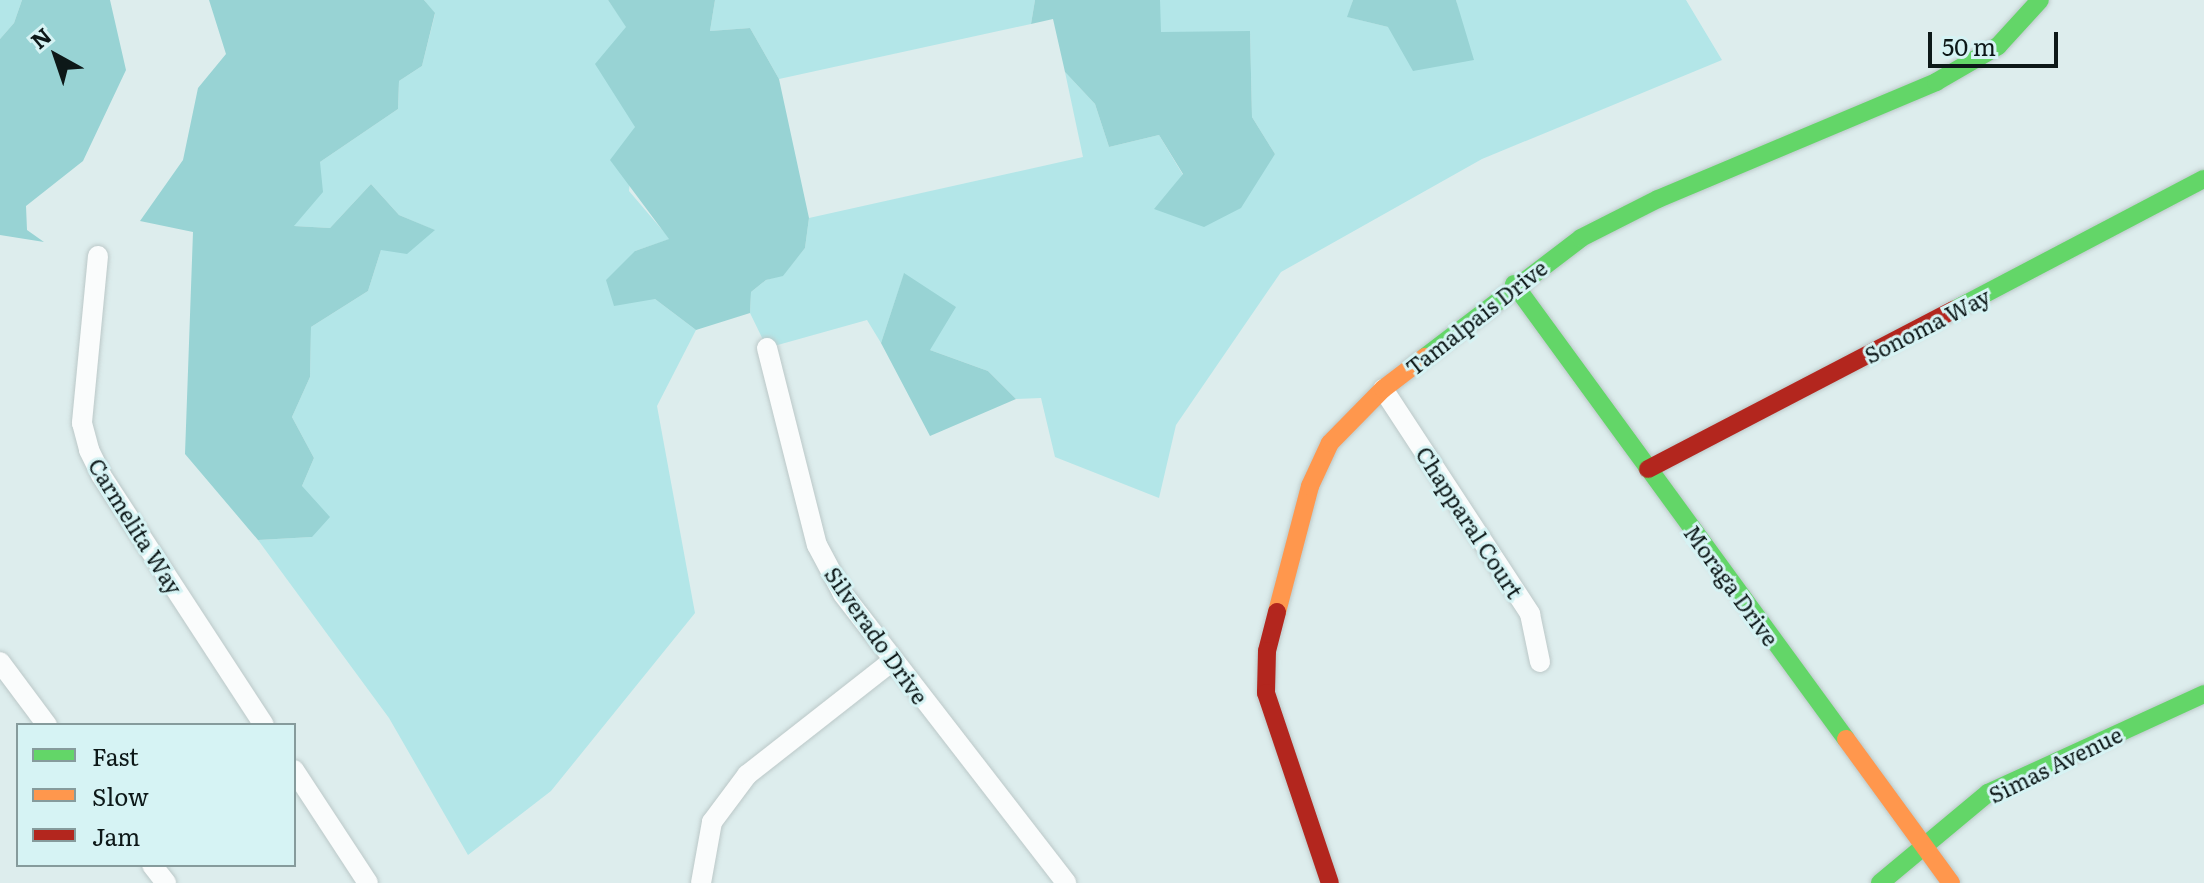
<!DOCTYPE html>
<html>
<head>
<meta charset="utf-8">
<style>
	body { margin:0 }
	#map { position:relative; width:2204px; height:883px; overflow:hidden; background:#ddeded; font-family:Literata,serif }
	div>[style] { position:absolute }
	.green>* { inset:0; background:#b3e6e8 }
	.forest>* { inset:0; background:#98d3d4 }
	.roads { filter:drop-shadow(0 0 2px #bbc8c8) drop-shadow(0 0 2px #bbc8c8) }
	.street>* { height:20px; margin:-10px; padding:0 10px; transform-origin:10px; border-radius:10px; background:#fafcfc }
	.fast>* { height:18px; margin:-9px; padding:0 9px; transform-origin:9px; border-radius:9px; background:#63d668 }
	.slow>* { height:18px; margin:-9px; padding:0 9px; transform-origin:9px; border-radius:9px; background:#ff974d }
	.jam>* { height:18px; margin:-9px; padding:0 9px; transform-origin:9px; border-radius:9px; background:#b3261e }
	span { translate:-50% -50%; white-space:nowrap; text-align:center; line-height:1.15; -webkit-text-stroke:6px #d6f3f4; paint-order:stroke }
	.street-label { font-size:22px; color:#0d1818 }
	.legend { position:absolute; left:16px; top:723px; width:280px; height:144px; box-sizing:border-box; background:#d6f3f4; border:2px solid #869b9c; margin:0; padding:10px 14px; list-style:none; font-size:24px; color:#0d1818 }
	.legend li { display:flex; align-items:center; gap:16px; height:40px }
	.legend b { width:40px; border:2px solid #869b9c }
	.north { position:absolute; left:16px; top:16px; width:80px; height:80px; -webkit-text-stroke:6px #d6f3f4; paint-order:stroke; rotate:320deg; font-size:22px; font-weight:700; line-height:32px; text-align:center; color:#0d1818 }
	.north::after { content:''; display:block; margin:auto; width:28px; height:36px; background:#0d1818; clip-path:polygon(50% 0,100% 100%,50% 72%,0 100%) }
	.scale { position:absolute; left:1928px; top:32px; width:130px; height:36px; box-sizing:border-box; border:4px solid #0d1818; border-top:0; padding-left:10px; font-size:24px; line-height:28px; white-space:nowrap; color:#0d1818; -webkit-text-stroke:6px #d6f3f4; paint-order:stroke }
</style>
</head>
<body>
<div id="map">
	<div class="green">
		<i style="clip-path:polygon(0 0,22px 0,14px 23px,0 39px)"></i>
		<i style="clip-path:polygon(424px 0,608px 0,627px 27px,635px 127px,629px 191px,670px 239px,635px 251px,655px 299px,696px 330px,657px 406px,695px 613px,551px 791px,468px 855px,389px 718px,258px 540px,312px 537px,302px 486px,314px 458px,292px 417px,310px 377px,311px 327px,368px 291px,381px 250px,434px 230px,399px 215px,371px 184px,330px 228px,294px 226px,320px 162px,398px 109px,399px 81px,422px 66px,435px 14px)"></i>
		<i style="clip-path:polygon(715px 0,1035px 0,1031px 24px,779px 79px,750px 28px,710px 31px)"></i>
		<i style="clip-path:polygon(1160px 0,1353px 0,1348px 17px,1388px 27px,1459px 13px,1456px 0,1686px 0,1722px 60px,1482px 159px,1281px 272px,1176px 425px,1159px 498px,1055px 457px,1041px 398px,1016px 399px,988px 371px,930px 350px,904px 274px,881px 343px,867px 320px,767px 348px,750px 313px,751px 292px,766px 280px,783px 275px,805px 248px,809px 218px,1083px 157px,1065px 72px,1095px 104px,1109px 147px,1159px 135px,1183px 175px,1155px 209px,1275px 154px,1252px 117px,1250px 32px,1160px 32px)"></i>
	</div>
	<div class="forest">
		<i style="clip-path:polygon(22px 0,110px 0,126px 70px,83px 161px,26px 206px,27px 230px,44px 242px,0 235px,0 39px,14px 23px)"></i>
		<i style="clip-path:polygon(209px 0,424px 0,435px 13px,422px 66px,399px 81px,398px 109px,320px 162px,323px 192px,294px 226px,330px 228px,371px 184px,399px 215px,435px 230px,407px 254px,381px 250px,368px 291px,311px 327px,310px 377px,292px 417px,314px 458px,302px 486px,330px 517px,312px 537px,258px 540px,185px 454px,193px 232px,140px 221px,183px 160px,198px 88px,226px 54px)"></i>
		<i style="clip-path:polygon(608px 0,715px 0,710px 31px,750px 28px,779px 79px,809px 218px,805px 248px,783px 276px,766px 280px,751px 292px,750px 313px,696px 330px,655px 299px,614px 306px,606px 280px,635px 251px,669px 239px,610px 160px,635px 127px,595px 64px,626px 27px)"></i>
		<i style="clip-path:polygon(1035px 0,1160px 0,1161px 32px,1250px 31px,1252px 117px,1275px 154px,1241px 208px,1204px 227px,1154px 209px,1183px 174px,1159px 135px,1109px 147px,1095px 104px,1065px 72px,1053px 19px,1031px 24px)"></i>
		<i style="clip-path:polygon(1353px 0,1456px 0,1474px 60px,1413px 71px,1388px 27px,1347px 17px)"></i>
		<i style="clip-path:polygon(904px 273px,956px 307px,930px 350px,988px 371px,1016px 399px,930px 436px,881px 343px)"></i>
	</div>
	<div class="roads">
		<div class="street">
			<i style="left:98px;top:256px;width:168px;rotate:95.5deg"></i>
			<i style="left:82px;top:423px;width:28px;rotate:75deg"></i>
			<i style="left:89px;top:450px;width:28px;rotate:64deg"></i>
			<i style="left:101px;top:475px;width:298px;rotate:56.9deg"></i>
			<i style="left:767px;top:348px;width:203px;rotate:75.8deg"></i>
			<i style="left:817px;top:545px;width:55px;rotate:62deg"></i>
			<i style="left:843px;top:594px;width:365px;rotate:52.3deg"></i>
			<i style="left:1383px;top:389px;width:269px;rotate:56.8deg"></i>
			<i style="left:1530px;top:614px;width:49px;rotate:78.2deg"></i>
			<i style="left:0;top:662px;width:79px;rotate:53.3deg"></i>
			<i style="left:294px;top:770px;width:135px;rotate:56.8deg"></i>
			<i style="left:152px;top:865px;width:23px;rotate:52deg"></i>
			<i style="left:701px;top:883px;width:62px;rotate:-79.8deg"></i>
			<i style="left:712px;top:822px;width:59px;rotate:-53.3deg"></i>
			<i style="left:747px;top:775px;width:183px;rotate:-38.1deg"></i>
		</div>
		<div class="fast">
			<i style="left:1514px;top:284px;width:563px;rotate:53.88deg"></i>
			<i style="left:1954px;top:310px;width:282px;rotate:-27.7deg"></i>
			<i style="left:1425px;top:357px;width:196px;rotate:-37.3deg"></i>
			<i style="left:1581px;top:238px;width:86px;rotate:-26.9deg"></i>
			<i style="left:1658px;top:199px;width:302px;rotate:-22.8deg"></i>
			<i style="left:1936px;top:82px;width:72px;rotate:-30.1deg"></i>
			<i style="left:1998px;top:46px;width:62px;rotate:-47.6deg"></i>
			<i style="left:1880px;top:883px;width:141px;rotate:-39.8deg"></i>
			<i style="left:1988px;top:793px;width:238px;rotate:-24.6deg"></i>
		</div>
		<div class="slow">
			<i style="left:1277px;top:612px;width:130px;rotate:-75.3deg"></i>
			<i style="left:1310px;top:486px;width:47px;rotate:-65.1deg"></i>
			<i style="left:1330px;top:443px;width:76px;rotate:-45.5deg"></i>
			<i style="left:1383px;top:389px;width:53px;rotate:-37.3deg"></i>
			<i style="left:1846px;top:739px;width:178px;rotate:53.9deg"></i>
		</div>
		<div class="jam">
			<i style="left:1648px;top:469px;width:345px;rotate:-27.5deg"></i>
			<i style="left:1277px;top:612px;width:40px;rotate:104.4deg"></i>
			<i style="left:1267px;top:651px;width:42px;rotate:91.4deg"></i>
			<i style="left:1266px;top:693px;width:200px;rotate:71.4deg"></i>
		</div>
	</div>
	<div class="street-label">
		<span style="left:1476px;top:317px;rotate:-38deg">Tamalpais Drive</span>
		<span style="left:1927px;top:325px;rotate:-27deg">Sonoma Way</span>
		<span style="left:1470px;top:522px;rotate:57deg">Chapparal Court</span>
		<span style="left:136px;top:526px;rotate:58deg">Carmelita Way</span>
		<span style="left:1732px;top:585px;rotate:54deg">Moraga Drive</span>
		<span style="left:877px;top:635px;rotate:55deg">Silverado Drive</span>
		<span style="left:2055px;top:764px;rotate:-26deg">Simas Avenue</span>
	</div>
	<ul class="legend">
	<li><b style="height:10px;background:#63d668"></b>Fast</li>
	<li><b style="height:10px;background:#ff974d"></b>Slow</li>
	<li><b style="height:10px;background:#b3261e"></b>Jam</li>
	</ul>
	<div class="north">N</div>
	<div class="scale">50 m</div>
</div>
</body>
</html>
